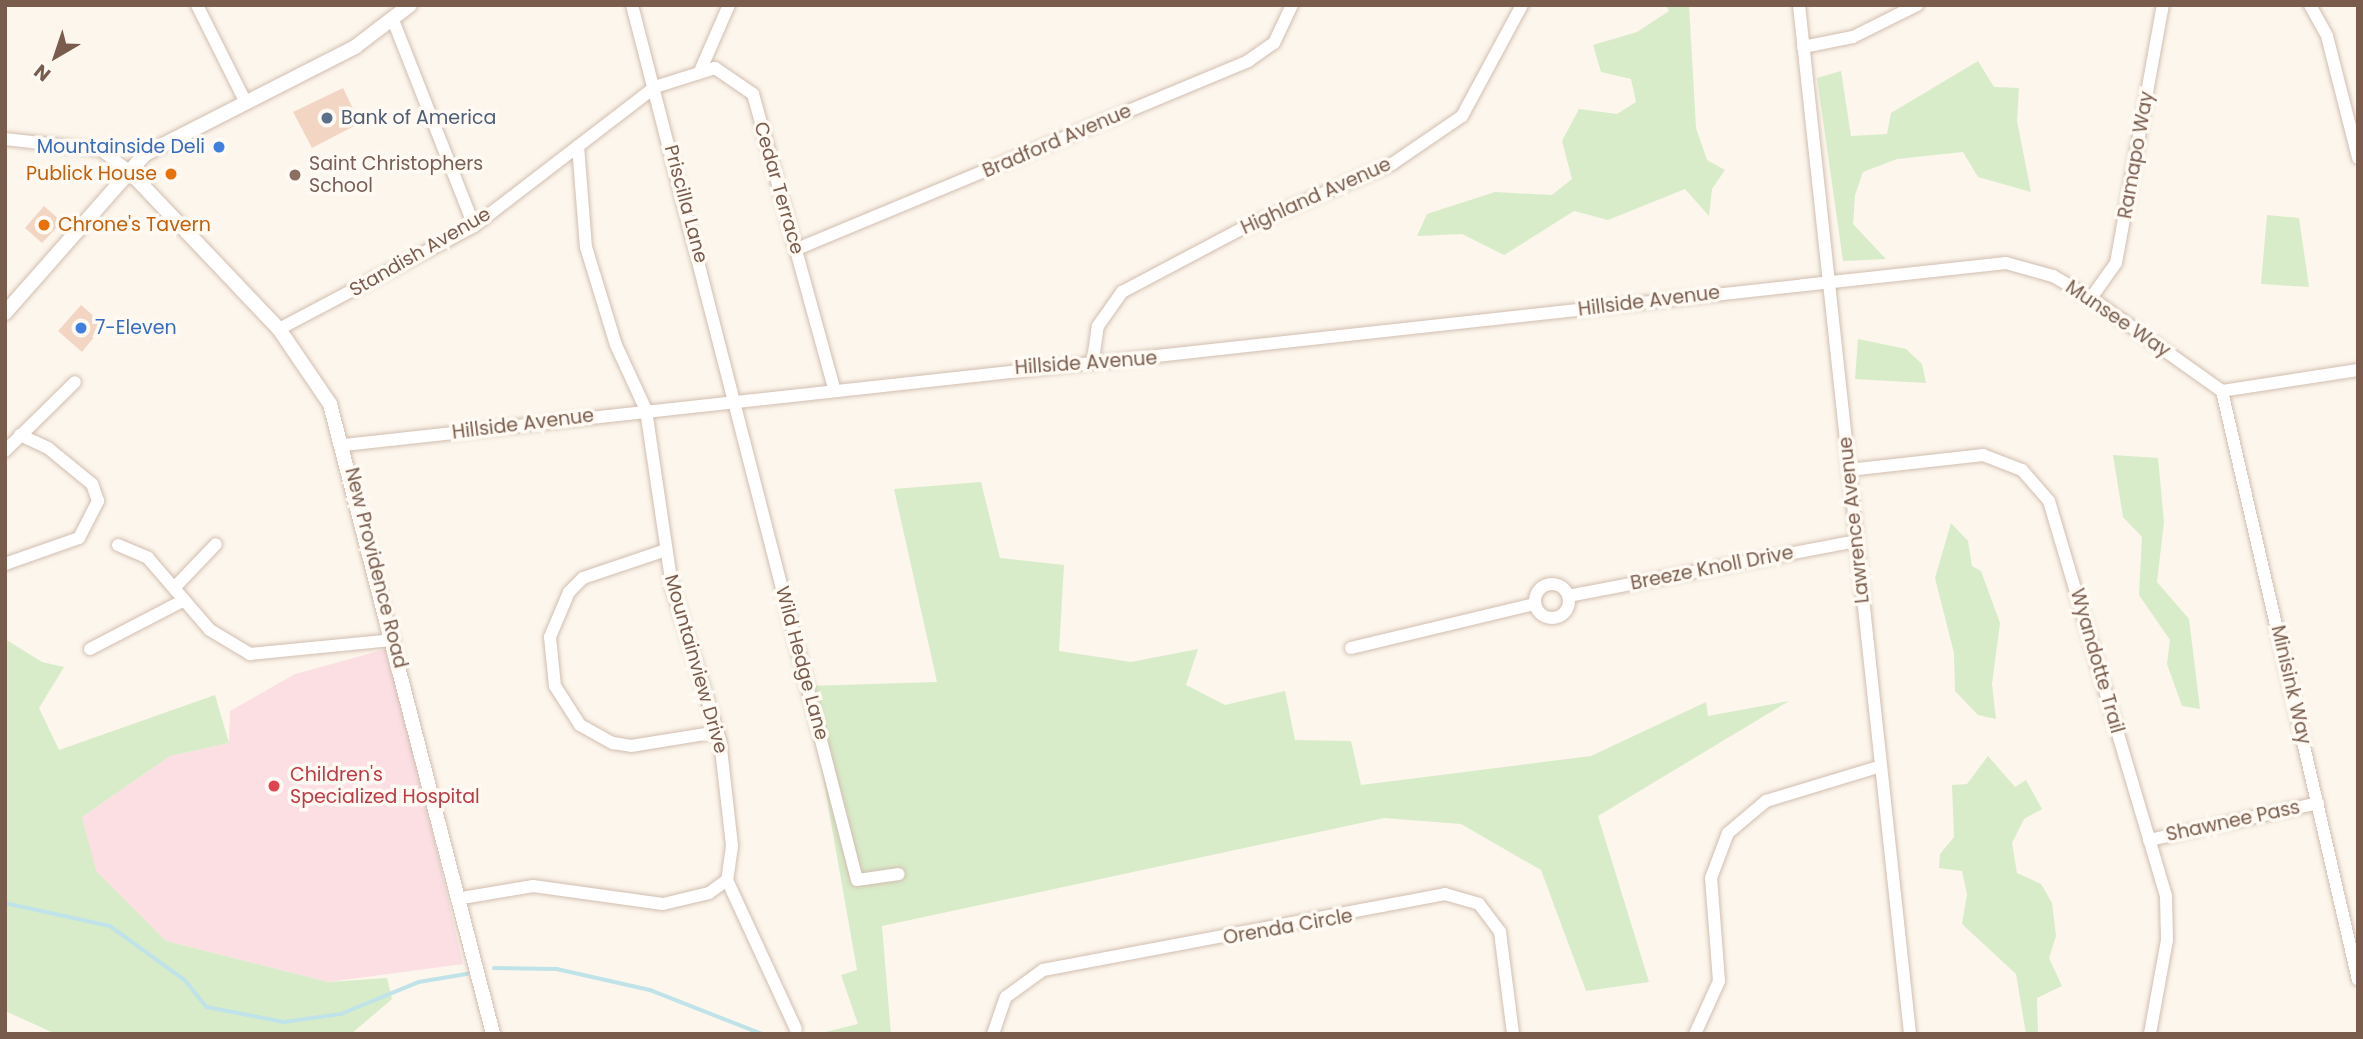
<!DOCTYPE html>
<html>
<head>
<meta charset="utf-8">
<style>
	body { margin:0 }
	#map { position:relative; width:2363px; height:1039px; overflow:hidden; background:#fdf6ec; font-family:Poppins,sans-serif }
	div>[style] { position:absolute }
	.medical>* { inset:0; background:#fbdfe3 }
	.green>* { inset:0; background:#d8ecc9 }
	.stream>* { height:3.5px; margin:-1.75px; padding:0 1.75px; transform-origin:1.75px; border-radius:1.75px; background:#bfe3e8 }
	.building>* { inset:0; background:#f3d5c3 }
	.roads { filter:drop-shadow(0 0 2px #d1beb0) drop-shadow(0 0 2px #d1beb0) }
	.minor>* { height:12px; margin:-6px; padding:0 6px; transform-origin:6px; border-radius:6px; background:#fff }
	.minor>.ring { margin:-6px; padding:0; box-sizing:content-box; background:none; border:12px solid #fff; border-radius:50% }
	.tertiary>* { height:14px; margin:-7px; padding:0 7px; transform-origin:7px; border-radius:7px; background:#fff }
	.dots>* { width:19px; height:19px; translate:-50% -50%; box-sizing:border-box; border:4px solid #fffaf3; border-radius:50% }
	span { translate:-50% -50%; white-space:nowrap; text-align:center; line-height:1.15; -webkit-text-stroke:7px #fffaf3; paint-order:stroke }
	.service-label { font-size:19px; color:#4e5e75 }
	.left { translate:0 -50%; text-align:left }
	.street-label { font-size:19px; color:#7a5c4d }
	.shop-label { font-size:19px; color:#366cbe }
	.right { translate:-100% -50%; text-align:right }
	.education-label { font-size:19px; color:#785e54 }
	.food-label { font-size:19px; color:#c56008 }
	.health-label { font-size:19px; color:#be3a42 }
	.frame { position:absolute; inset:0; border:7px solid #7a5c4d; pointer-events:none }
	.north { position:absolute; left:21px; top:21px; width:70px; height:70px; -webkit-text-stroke:5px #fffaf3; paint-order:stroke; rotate:219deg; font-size:19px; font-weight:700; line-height:28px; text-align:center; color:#7a5c4d }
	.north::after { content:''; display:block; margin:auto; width:24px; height:32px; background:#7a5c4d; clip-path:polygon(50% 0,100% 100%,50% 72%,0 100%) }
</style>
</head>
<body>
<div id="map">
	<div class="medical">
		<i style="clip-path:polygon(390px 648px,463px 964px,328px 982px,166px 941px,95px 871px,82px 817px,170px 756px,229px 743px,230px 711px,295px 674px)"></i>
	</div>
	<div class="green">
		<i style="clip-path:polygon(1666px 5px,1689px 5px,1696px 128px,1707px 160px,1725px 170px,1712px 189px,1709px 216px,1685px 189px,1608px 220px,1574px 211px,1504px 255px,1462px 234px,1417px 236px,1427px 214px,1495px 192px,1552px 195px,1572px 179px,1562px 141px,1579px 109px,1617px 114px,1636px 102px,1631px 79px,1601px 72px,1593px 45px,1637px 32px,1669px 11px)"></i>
		<i style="clip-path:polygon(1978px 61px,1994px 87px,2019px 88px,2017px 121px,2031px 192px,1978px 177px,1963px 152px,1897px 159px,1863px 172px,1855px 195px,1853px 224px,1886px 259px,1843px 261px,1817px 78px,1841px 71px,1851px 136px,1887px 134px,1891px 113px)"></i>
		<i style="clip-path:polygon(2267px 215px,2299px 218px,2309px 287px,2261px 284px)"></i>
		<i style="clip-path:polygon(1858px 339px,1906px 349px,1922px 364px,1926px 383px,1855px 379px)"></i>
		<i style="clip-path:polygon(2113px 455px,2158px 458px,2164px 522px,2157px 582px,2189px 619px,2200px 709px,2182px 706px,2167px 664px,2170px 640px,2139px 595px,2142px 537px,2123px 517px)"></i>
		<i style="clip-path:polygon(981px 482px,1000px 558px,1064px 565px,1059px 651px,1131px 662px,1198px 649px,1186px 685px,1225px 705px,1285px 691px,1295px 740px,1351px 741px,1361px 785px,1591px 756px,1706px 702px,1708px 716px,1789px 701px,1598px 816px,1649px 982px,1586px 991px,1541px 870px,1461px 824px,1384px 818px,882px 926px,891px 1034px,817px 1034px,858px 1024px,841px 975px,857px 970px,807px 686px,937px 682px,894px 489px)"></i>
		<i style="clip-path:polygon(1951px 523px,1968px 541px,1972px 566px,1981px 571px,2000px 623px,1992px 684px,1996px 719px,1978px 715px,1955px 691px,1954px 653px,1935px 578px)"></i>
		<i style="clip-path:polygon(5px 639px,42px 662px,64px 667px,39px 708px,59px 750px,215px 695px,229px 743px,170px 756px,82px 817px,96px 871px,166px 941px,328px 982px,387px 978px,392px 999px,351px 1034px,56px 1034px,5px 1011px)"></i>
		<i style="clip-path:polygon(1988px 756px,2015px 787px,2026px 780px,2042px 809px,2024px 819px,2012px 843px,2017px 873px,2041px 884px,2052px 903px,2056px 936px,2049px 958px,2062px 986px,2037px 998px,2038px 1034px,2026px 1034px,2016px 974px,1962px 924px,1967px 894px,1962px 871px,1939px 868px,1940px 854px,1954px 837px,1952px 785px,1967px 784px)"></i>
	</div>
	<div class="stream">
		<i style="left:5px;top:903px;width:107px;rotate:12.4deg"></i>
		<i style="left:110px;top:926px;width:92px;rotate:35.8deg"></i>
		<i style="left:185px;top:980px;width:35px;rotate:51deg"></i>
		<i style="left:207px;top:1007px;width:78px;rotate:11deg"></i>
		<i style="left:284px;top:1022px;width:58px;rotate:-8deg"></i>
		<i style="left:341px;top:1014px;width:84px;rotate:-22.3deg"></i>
		<i style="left:419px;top:982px;width:49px;rotate:-9.5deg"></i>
		<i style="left:494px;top:968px;width:63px;rotate:0.9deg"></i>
		<i style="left:557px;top:969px;width:95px;rotate:12.7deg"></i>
		<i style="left:650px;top:990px;width:120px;rotate:21.4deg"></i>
	</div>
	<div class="building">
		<i style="clip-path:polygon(343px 88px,360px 123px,312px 148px,293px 112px)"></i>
		<i style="clip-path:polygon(44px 206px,62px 222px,42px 243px,25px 228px)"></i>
		<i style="clip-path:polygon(81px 305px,104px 325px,82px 352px,58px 331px)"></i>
	</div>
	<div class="roads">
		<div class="minor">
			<i style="left:197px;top:5px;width:110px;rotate:63.4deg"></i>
			<i style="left:632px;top:5px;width:903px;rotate:75.58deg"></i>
			<i style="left:857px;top:880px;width:42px;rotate:-8.1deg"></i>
			<i style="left:1799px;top:5px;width:1035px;rotate:83.84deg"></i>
			<i style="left:2310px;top:5px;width:35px;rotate:61deg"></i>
			<i style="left:2327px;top:36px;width:126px;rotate:75.7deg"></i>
			<i style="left:393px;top:20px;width:221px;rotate:68.5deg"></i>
			<i style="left:1803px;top:47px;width:51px;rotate:-11.3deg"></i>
			<i style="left:1853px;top:37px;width:72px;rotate:-26.6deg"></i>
			<i style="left:701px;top:69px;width:70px;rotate:-66.4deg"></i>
			<i style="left:5px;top:139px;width:97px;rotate:6.5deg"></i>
			<i style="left:101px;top:150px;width:34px;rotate:37deg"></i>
			<i style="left:578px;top:146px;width:101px;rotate:85.5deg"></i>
			<i style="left:586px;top:247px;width:102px;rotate:73deg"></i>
			<i style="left:616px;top:345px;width:72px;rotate:65.2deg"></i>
			<i style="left:646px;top:410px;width:179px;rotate:81.6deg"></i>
			<i style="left:672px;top:587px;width:160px;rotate:72.6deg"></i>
			<i style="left:720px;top:740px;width:107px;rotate:83.5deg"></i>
			<i style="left:732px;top:846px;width:34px;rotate:98deg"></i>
			<i style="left:727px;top:880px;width:164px;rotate:65.2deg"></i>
			<i style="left:797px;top:249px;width:489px;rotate:-22.6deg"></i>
			<i style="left:1248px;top:61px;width:32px;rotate:-35deg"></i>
			<i style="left:1274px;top:43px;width:42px;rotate:-64.7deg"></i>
			<i style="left:2091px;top:298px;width:43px;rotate:-54.5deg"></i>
			<i style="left:2116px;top:263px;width:262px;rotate:-79.7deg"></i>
			<i style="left:279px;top:329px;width:221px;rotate:-27.8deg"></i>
			<i style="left:474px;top:226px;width:228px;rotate:-37.5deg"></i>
			<i style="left:655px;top:87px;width:63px;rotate:-17.6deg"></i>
			<i style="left:715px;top:68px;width:46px;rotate:34.4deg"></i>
			<i style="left:753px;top:94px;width:305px;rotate:74.6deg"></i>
			<i style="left:1093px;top:360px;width:34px;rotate:-82deg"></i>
			<i style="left:1098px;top:326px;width:42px;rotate:-54.8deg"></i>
			<i style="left:1122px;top:292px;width:139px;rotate:-27.9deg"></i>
			<i style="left:1245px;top:227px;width:160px;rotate:-23.2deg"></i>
			<i style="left:1392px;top:164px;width:85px;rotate:-34.4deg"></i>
			<i style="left:1462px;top:116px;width:126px;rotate:-61.6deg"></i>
			<i style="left:2222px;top:391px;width:604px;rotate:77deg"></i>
			<i style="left:344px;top:445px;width:1672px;rotate:-6.25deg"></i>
			<i style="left:2006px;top:263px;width:49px;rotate:15.5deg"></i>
			<i style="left:2053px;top:276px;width:44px;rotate:30.1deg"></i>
			<i style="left:2091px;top:298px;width:161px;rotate:35.4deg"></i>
			<i style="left:2222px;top:391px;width:138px;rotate:-8.8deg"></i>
			<i style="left:5px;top:451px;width:98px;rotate:-44.6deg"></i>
			<i style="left:1849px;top:470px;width:135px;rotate:-6.4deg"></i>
			<i style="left:1983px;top:455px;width:42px;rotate:21deg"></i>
			<i style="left:2022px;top:470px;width:41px;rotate:48.9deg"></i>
			<i style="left:2049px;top:501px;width:412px;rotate:73.5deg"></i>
			<i style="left:2166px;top:896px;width:44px;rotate:88.7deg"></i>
			<i style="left:2167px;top:940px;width:96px;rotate:100.3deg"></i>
			<i style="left:118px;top:545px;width:33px;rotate:23deg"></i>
			<i style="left:148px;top:558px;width:95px;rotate:49.3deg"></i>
			<i style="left:210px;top:630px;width:47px;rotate:31deg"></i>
			<i style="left:250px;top:654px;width:144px;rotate:-5.6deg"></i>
			<i style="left:666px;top:550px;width:88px;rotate:161.4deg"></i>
			<i style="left:583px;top:578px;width:20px;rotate:135deg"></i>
			<i style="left:569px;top:592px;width:49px;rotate:112.9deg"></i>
			<i style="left:550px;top:637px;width:49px;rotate:84.2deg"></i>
			<i style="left:555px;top:686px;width:46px;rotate:57.3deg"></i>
			<i style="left:580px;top:725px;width:38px;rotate:29deg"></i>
			<i style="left:613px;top:743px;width:18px;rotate:9deg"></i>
			<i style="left:631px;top:746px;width:87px;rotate:-9.2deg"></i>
			<i style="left:5px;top:564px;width:78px;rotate:-19.4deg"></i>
			<i style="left:79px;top:538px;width:42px;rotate:-62.8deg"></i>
			<i style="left:98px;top:501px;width:18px;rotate:-109deg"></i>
			<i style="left:92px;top:484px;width:57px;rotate:-140.7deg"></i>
			<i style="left:48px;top:448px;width:31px;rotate:-155deg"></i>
			<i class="ring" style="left:1535px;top:584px;width:22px;height:22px"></i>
			<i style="left:175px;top:587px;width:59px;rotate:-46.4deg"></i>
			<i style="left:1568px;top:596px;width:293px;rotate:-10.8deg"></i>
			<i style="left:1351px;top:648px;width:188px;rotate:-13.5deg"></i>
			<i style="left:90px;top:649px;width:106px;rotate:-27.5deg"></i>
			<i style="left:2149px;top:840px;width:173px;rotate:-12.3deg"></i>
			<i style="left:462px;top:898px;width:72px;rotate:-9.6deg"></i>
			<i style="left:533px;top:886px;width:131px;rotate:7.9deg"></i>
			<i style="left:663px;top:904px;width:47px;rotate:-13.4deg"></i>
			<i style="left:709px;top:893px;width:22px;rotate:-36deg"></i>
			<i style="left:993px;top:1034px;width:39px;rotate:-71deg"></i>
			<i style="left:1006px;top:997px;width:46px;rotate:-36.1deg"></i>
			<i style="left:1043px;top:970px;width:409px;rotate:-10.7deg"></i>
			<i style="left:1445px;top:894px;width:35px;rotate:16deg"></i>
			<i style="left:1479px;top:904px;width:35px;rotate:53deg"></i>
			<i style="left:1500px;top:932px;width:103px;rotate:82.7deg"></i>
			<i style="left:1695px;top:1034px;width:58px;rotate:-65.6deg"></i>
			<i style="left:1719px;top:981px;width:103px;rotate:-94.4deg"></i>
			<i style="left:1711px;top:878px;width:48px;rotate:-69.3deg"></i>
			<i style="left:1728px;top:833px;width:50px;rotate:-40.1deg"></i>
			<i style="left:1766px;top:801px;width:120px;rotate:-16.9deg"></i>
		</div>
		<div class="tertiary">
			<i style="left:128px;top:170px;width:219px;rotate:46.5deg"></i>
			<i style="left:279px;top:329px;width:91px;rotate:55.8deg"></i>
			<i style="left:330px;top:404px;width:651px;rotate:75.49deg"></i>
			<i style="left:5px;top:313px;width:212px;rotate:-48.6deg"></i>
			<i style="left:145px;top:154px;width:236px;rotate:-27deg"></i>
			<i style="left:355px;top:47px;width:69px;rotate:-37.4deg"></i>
		</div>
	</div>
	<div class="dots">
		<i style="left:327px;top:118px;background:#5c6f8a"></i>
		<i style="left:219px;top:147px;background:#3f7fe0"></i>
		<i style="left:171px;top:174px;background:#e8710a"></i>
		<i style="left:295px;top:175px;background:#8d6e63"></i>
		<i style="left:44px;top:225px;background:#e8710a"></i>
		<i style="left:81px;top:328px;background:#3f7fe0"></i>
		<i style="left:274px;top:786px;background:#e0444e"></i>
	</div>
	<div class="service-label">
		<span class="left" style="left:341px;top:118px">Bank of America</span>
	</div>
	<div class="street-label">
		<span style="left:1057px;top:141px;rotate:-23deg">Bradford Avenue</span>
		<span style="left:2136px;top:155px;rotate:-80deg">Ramapo Way</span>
		<span style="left:779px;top:188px;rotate:74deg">Cedar Terrace</span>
		<span style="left:1316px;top:196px;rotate:-24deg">Highland Avenue</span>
		<span style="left:686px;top:204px;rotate:75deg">Priscilla Lane</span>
		<span style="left:420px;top:252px;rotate:-30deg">Standish Avenue</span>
		<span style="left:1649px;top:301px;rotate:-7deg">Hillside Avenue</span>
		<span style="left:2118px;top:319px;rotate:34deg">Munsee Way</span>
		<span style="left:1086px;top:363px;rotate:-4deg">Hillside Avenue</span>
		<span style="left:523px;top:424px;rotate:-7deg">Hillside Avenue</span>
		<span style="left:1854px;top:520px;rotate:-96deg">Lawrence Avenue</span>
		<span style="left:376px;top:568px;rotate:76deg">New Providence Road</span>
		<span style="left:1712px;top:568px;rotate:-11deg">Breeze Knoll Drive</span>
		<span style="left:2097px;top:661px;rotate:74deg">Wyandotte Trail</span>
		<span style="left:802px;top:663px;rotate:75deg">Wild Hedge Lane</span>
		<span style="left:696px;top:664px;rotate:74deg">Mountainview Drive</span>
		<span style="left:2291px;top:685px;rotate:77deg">Minisink Way</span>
		<span style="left:2233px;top:821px;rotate:-12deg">Shawnee Pass</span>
		<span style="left:1288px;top:927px;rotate:-10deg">Orenda Circle</span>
	</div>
	<div class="shop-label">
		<span class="right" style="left:205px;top:147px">Mountainside Deli</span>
		<span class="left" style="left:95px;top:328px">7-Eleven</span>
	</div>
	<div class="education-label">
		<span class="left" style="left:309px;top:175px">Saint Christophers<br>School</span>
	</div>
	<div class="food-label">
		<span class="right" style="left:157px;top:174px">Publick House</span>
		<span class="left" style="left:58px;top:225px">Chrone's Tavern</span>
	</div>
	<div class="health-label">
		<span class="left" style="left:290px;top:786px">Children's<br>Specialized Hospital</span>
	</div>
	<div class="frame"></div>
	<div class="north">N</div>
</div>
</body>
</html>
